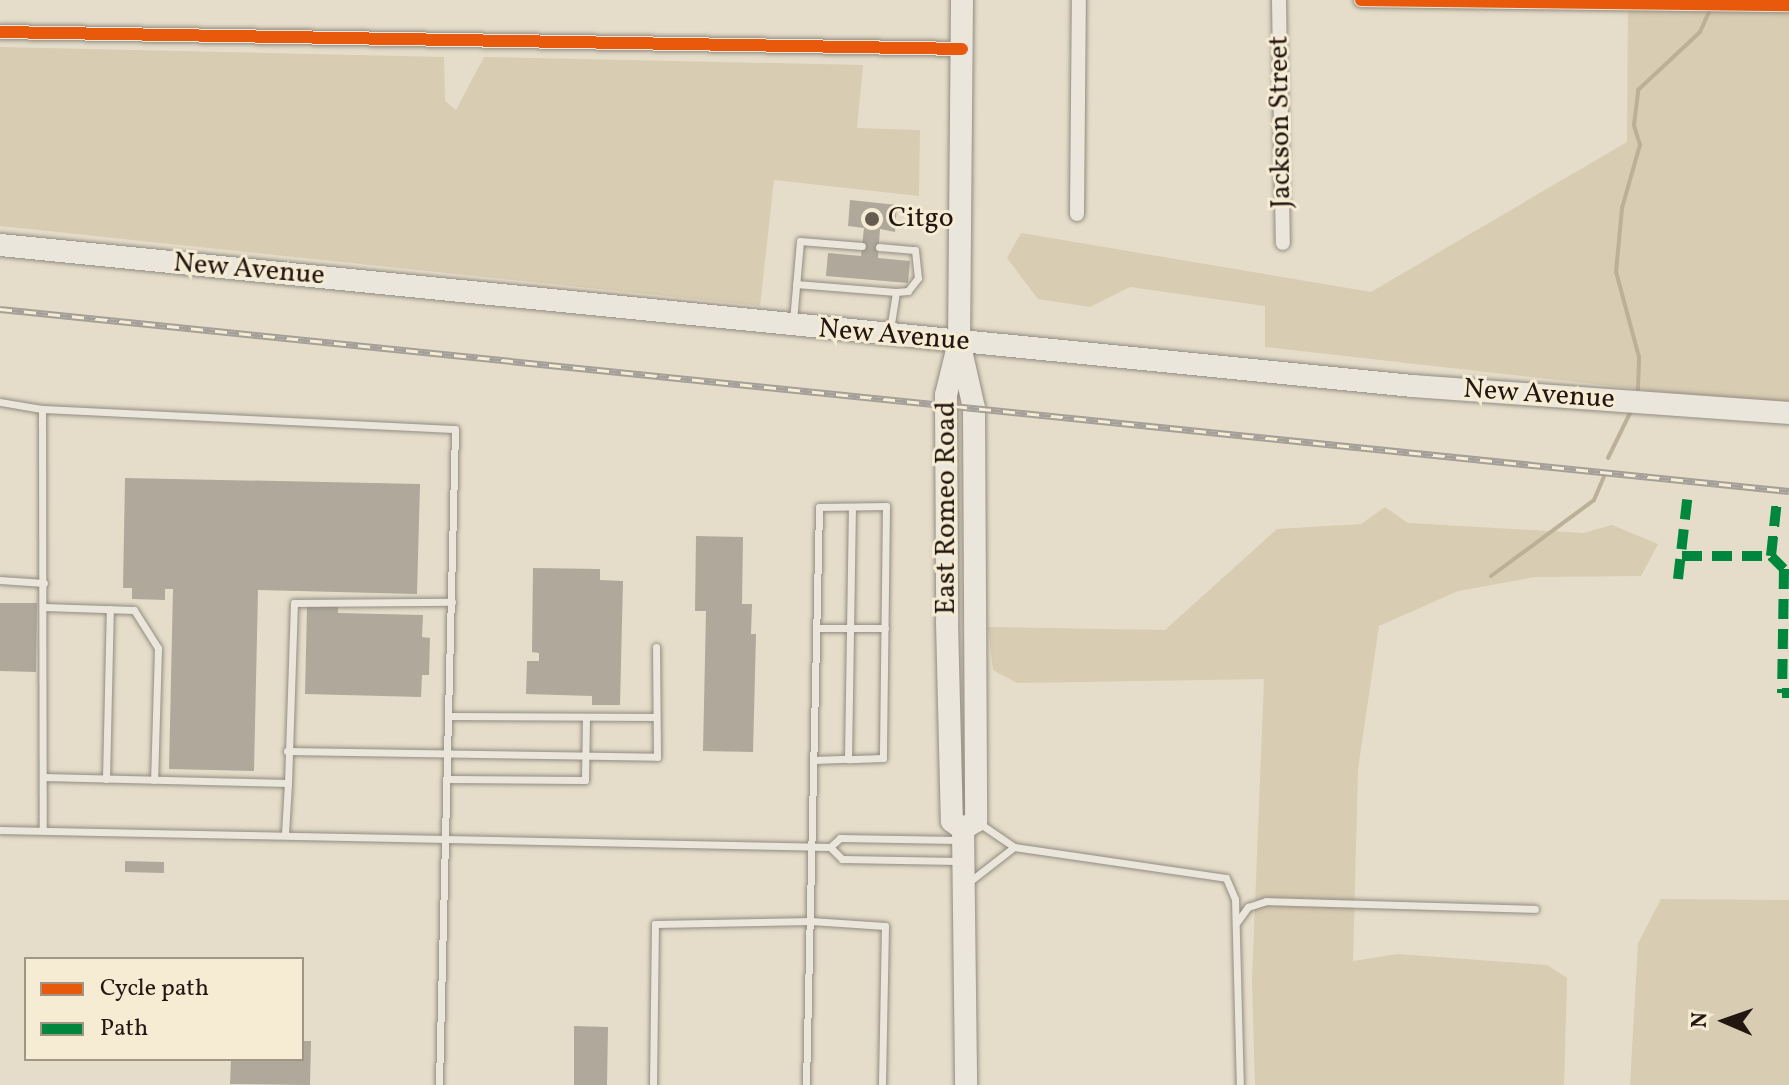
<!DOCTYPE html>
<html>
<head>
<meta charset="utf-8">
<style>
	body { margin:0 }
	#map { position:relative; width:1789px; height:1085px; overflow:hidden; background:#e5ddc9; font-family:Vollkorn,serif }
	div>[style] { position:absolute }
	.green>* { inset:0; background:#d8ccb2 }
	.stream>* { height:4px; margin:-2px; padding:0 2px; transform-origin:2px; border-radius:2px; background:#bcb098 }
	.building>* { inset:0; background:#afa89b }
	.roads { filter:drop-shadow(0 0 2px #928c80) drop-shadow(0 0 2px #928c80) }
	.lane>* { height:7px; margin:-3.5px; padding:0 3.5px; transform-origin:3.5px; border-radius:3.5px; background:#eae6dc }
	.street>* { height:14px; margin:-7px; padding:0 7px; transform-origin:7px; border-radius:7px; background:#eae6dc }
	.secondary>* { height:22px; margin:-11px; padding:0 11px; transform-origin:11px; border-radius:11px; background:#eae6dc }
	.rail>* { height:7px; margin-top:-3.5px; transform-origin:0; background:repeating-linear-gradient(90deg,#f6ecd4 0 12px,#a49f98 0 24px); box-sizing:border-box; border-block:2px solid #a49f98 }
	.quiet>* { height:10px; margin-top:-5px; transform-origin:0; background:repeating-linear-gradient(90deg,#00873e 0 20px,transparent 0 30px) }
	.cycleway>* { height:12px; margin:-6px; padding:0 6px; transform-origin:6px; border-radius:6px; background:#e8590c }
	.dots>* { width:22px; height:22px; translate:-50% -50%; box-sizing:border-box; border:4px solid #f6ecd4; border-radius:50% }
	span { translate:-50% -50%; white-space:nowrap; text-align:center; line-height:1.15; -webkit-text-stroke:6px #f6ecd4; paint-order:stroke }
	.street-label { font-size:28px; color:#221611 }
	.poi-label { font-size:28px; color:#221611 }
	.left { translate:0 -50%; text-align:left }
	.legend { position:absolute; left:24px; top:957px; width:280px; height:104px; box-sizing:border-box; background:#f6ecd4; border:2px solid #a19686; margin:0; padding:10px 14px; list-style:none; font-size:24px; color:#221611 }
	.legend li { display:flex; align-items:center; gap:16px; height:40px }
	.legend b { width:40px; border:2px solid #a19686 }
	.north { position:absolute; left:1685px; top:981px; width:80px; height:80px; -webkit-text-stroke:6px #f6ecd4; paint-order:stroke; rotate:272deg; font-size:22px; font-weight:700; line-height:32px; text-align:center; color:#221611 }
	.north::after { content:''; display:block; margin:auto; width:28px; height:36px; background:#221611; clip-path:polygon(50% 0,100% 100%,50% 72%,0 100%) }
</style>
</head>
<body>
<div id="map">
	<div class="green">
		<i style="clip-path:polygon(1628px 0,1789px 0,1789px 406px,1265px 347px,1265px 306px,1130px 287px,1090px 307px,1038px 299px,1007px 258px,1021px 233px,1371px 292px,1627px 142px)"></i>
		<i style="clip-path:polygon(0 47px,444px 57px,445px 101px,456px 110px,484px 57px,863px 65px,857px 128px,920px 130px,919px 196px,774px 180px,760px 306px,0 226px)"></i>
		<i style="clip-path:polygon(1385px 507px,1408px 523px,1584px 533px,1612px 525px,1658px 544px,1641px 576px,1535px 577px,1458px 591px,1379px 626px,1358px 769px,1353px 961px,1398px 954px,1547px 965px,1567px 978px,1564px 1085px,1255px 1085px,1252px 980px,1264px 679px,1017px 683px,993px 670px,988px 627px,1165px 630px,1277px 529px,1361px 524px)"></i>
		<i style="clip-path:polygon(1661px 899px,1789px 900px,1789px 1085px,1630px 1085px,1638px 943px)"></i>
	</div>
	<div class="stream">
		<i style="left:1638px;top:389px;width:32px;rotate:-88deg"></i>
		<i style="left:1639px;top:357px;width:88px;rotate:-105.1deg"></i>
		<i style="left:1616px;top:272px;width:64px;rotate:-84.6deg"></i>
		<i style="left:1622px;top:208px;width:66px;rotate:-74.1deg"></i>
		<i style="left:1640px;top:145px;width:21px;rotate:-107deg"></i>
		<i style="left:1634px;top:125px;width:35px;rotate:-83deg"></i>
		<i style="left:1638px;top:90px;width:85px;rotate:-43.1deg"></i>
		<i style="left:1700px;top:32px;width:24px;rotate:-66deg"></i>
		<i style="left:1608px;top:458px;width:55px;rotate:-63.9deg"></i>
		<i style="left:1491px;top:576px;width:128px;rotate:-36.4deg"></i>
		<i style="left:1594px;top:500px;width:26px;rotate:-67deg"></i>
	</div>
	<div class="building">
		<i style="clip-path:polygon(850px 200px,897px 205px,895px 232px,880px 229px,878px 258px,910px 261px,908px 283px,826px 276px,828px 253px,861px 256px,864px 228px,848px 226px)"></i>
		<i style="clip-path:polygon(125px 478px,420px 484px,417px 594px,258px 590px,254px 771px,169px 769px,173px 589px,165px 589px,165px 600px,132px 599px,132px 588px,123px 588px)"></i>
		<i style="clip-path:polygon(696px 536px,743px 537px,742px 604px,752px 604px,751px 634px,756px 634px,753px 752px,703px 751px,706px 611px,695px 611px)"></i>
		<i style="clip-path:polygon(533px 568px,600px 569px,600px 580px,623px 581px,620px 705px,592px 705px,592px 696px,526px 694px,527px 661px,539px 661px,539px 653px,532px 652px)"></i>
		<i style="clip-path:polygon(0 603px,37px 603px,36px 672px,0 671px)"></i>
		<i style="clip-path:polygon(307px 606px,338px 606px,338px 613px,423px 615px,422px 637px,430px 638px,429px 675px,422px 675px,421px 697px,305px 694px)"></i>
		<i style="clip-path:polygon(125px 861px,164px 862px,164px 873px,125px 872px)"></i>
		<i style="clip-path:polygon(574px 1026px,608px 1027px,607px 1085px,574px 1085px)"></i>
		<i style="clip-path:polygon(302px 1041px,311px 1041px,310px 1085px,230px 1084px,231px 1059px,302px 1059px)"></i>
	</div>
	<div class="roads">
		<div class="lane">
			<i style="left:879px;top:247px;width:36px;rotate:5deg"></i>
			<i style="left:915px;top:250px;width:28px;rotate:84deg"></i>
			<i style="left:918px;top:278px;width:16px;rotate:128deg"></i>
			<i style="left:908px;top:291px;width:12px;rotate:175deg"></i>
			<i style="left:896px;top:292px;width:37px;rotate:99deg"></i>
			<i style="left:796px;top:284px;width:100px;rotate:4.6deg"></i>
			<i style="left:793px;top:321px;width:80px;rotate:-85deg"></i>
			<i style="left:800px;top:241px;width:62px;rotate:4.6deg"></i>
			<i style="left:0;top:402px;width:43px;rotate:9.5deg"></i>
			<i style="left:42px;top:409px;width:421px;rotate:89.9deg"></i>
			<i style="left:42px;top:409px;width:413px;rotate:2.8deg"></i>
			<i style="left:455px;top:429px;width:656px;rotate:91.4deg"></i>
			<i style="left:0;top:580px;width:44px;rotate:3.9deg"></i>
			<i style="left:44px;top:607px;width:90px;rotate:1.9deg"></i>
			<i style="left:134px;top:610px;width:45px;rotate:57.7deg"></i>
			<i style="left:158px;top:648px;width:132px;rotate:91.7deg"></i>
			<i style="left:817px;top:628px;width:68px"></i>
			<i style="left:450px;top:716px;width:206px;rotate:0.3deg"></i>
			<i style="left:287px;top:751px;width:370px;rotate:0.9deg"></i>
			<i style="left:657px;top:757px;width:110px;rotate:-90.5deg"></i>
			<i style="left:813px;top:760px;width:35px;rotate:-2deg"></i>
			<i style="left:848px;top:759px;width:251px;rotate:-89.1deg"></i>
			<i style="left:44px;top:777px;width:244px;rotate:1.4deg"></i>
			<i style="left:288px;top:783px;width:51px;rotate:93.4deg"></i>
			<i style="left:106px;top:779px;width:170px;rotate:-88.7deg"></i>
			<i style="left:448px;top:779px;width:137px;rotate:0.4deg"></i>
			<i style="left:585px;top:780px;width:62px;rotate:-89.1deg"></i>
			<i style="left:288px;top:783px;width:180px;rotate:-88.1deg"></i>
			<i style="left:294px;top:603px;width:158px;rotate:-0.4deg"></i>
			<i style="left:979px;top:823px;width:42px;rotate:34.4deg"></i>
			<i style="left:1014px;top:847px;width:214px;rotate:8.3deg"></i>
			<i style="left:1226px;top:878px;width:23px;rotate:67deg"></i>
			<i style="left:1235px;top:899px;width:186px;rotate:88.5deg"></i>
			<i style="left:0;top:830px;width:830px;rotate:1.17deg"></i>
			<i style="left:830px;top:847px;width:13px;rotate:-42deg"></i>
			<i style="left:840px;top:838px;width:118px;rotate:1deg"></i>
			<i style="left:830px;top:847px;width:17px;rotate:45deg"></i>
			<i style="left:842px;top:859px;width:116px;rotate:1deg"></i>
			<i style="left:969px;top:882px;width:57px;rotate:-37.9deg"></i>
			<i style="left:1237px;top:922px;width:19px;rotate:-54deg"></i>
			<i style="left:1248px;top:907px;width:19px;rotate:-18deg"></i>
			<i style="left:1266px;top:901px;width:269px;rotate:1.7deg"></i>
			<i style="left:653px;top:1085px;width:161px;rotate:-89.3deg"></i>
			<i style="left:655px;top:924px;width:156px;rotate:-1.1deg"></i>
			<i style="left:811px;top:921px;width:74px;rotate:3.9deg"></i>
			<i style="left:885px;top:926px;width:159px;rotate:91.1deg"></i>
			<i style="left:806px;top:1085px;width:578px;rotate:-88.71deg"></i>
			<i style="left:819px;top:507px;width:67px;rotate:-0.9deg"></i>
			<i style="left:886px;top:506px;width:252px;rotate:90.7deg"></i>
			<i style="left:883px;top:758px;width:35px;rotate:178deg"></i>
		</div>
		<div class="street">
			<i style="left:1279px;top:0;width:243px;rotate:89.1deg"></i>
			<i style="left:1361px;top:0;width:428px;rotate:0.7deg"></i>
			<i style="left:0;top:32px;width:962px;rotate:1.01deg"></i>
			<i style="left:1077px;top:214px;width:214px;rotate:-89.5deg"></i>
		</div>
		<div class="secondary">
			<i style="left:962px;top:0;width:342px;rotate:90.5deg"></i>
			<i style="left:959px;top:342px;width:55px;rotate:103.8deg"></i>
			<i style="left:946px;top:395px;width:227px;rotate:89.7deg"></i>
			<i style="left:947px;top:622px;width:199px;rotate:88.6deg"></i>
			<i style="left:952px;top:821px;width:14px;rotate:36deg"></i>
			<i style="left:0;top:245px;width:1420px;rotate:5.7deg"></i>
			<i style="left:1413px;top:386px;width:377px;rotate:4.1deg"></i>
			<i style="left:960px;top:346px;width:64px;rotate:77.3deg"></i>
			<i style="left:974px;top:408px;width:413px;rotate:89.7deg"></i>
			<i style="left:976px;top:821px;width:15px;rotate:148deg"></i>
			<i style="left:963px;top:829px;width:256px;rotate:89.3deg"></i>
		</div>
	</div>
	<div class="rail">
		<i style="left:0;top:309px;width:1798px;rotate:5.81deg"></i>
	</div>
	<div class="quiet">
		<i style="left:1682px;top:556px;width:89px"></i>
		<i style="left:1771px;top:556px;width:56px;rotate:-83.9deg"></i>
		<i style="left:1771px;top:556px;width:18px;rotate:45deg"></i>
		<i style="left:1784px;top:569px;width:124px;rotate:90.9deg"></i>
		<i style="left:1782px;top:693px;width:7px"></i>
		<i style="left:1678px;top:579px;width:88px;rotate:-83.4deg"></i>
	</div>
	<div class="cycleway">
		<i style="left:1361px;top:0;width:428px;rotate:0.7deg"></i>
		<i style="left:0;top:32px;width:962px;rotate:1.01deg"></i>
	</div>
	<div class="dots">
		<i style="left:872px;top:219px;background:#665c51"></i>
	</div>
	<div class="street-label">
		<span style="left:1281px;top:122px;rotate:-91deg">Jackson Street</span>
		<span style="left:249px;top:270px;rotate:5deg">New Avenue</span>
		<span style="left:894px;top:336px;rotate:5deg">New Avenue</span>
		<span style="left:1539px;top:395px;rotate:4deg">New Avenue</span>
		<span style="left:947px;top:508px;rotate:-90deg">East Romeo Road</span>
	</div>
	<div class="poi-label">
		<span class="left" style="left:888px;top:219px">Citgo</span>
	</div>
	<ul class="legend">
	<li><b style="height:10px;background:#e8590c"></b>Cycle path</li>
	<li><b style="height:10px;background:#00873e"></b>Path</li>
	</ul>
	<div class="north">N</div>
</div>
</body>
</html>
